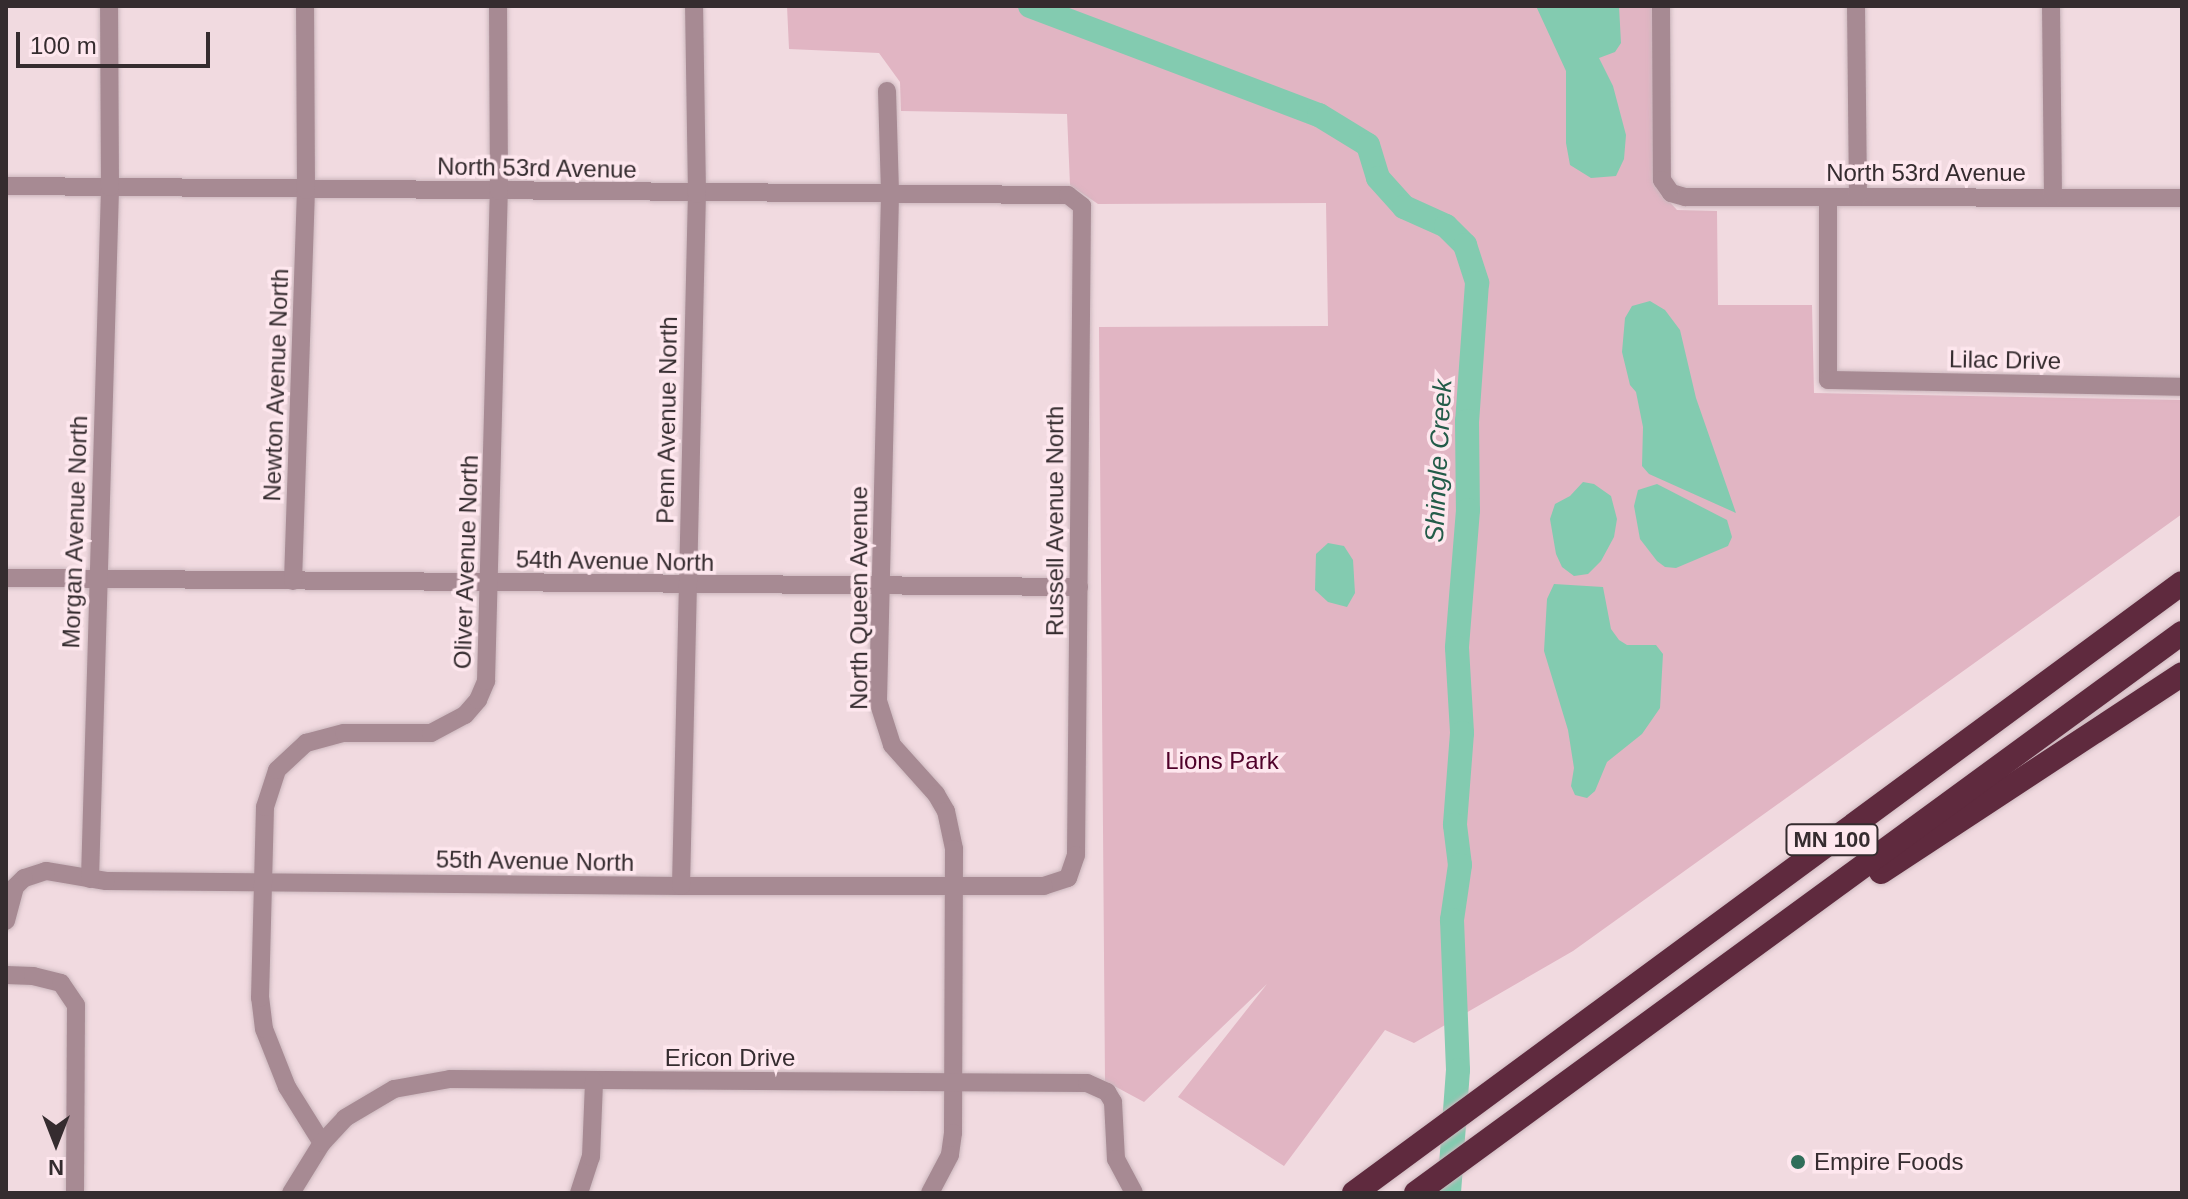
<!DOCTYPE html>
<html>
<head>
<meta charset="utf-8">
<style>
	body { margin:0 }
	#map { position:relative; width:2188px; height:1199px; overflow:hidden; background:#f1dae0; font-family:Helvetica,sans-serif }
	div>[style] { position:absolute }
	.green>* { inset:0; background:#e1b5c3 }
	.water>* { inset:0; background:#83cbb0 }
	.river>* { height:24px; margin:-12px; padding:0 12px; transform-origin:12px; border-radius:12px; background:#83cbb0 }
	.roads { filter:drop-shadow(0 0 2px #cbb7bd) drop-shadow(0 0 2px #cbb7bd) }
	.minor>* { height:18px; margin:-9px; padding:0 9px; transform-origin:9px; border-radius:9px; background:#a78a93 }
	.highway>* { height:24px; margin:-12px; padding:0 12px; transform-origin:12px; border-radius:12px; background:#5f2a3e }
	.dots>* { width:22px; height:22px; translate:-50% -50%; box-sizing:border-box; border:4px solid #fee7ee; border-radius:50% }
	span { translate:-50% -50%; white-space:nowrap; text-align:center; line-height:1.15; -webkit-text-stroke:7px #fee7ee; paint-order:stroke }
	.shield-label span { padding:2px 6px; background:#fee7ee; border:2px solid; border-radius:6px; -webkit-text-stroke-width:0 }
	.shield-label { font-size:22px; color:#352c2f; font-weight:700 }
	.street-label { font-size:24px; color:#352c2f }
	.park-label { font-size:24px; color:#4f0129 }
	.poi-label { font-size:24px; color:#352c2f }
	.left { translate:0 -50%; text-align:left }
	.water-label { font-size:26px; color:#235c49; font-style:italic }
	.frame { position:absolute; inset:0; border:8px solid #352c2f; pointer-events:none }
	.north { position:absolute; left:16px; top:1103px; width:80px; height:80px; -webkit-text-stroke:6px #fee7ee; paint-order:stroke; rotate:180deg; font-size:22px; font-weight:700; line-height:32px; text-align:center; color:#352c2f }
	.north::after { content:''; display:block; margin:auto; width:28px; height:36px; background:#352c2f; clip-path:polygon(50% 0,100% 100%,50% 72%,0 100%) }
	.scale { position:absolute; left:16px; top:32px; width:194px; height:36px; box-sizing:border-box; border:4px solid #352c2f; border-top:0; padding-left:10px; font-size:24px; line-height:28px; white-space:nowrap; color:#352c2f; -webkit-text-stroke:6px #fee7ee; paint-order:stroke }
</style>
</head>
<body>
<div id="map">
	<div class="green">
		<i style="clip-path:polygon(787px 6px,1654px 6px,1656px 187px,1677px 210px,1717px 211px,1718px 305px,1812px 305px,1814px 393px,2182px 400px,2182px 514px,1573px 951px,1414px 1043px,1385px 1030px,1284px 1166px,1178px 1097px,1267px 984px,1144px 1102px,1105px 1081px,1099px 327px,1328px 326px,1326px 203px,1098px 204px,1070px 185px,1067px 114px,901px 111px,900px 82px,879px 53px,789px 49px)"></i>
	</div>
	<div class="water">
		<i style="clip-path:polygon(1536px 6px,1619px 6px,1621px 43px,1615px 52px,1599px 58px,1613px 86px,1626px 135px,1624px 159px,1616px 176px,1591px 178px,1570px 165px,1566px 143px,1566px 71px)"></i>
		<i style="clip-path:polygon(1650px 301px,1665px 310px,1680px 330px,1696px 398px,1736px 513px,1649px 474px,1642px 466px,1643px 427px,1636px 392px,1630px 385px,1622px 352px,1625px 318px,1632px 306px)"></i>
		<i style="clip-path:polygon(1583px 482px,1594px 484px,1611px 496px,1617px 519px,1614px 537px,1601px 561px,1588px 574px,1574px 576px,1562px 567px,1556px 554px,1550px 519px,1555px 504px,1570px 496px)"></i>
		<i style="clip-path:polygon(1657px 484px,1727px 520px,1732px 537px,1728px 546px,1676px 568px,1665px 567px,1657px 561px,1640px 539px,1634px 506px,1638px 490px)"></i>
		<i style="clip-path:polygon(1328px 543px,1344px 546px,1353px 560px,1355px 593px,1347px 607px,1328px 602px,1315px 590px,1316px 554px)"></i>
		<i style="clip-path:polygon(1554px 584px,1603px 587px,1611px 629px,1619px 640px,1627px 645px,1656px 645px,1663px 654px,1660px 708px,1642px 734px,1607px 762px,1595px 791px,1587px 798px,1575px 795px,1571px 786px,1574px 768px,1568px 730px,1544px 651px,1547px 599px)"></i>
	</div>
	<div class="river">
		<i style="left:1030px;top:6px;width:309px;rotate:20.7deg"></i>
		<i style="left:1319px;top:115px;width:57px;rotate:31.5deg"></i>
		<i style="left:1368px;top:145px;width:34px;rotate:73deg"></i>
		<i style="left:1378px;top:178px;width:39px;rotate:48deg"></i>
		<i style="left:1404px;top:207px;width:46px;rotate:24.3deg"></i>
		<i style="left:1446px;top:226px;width:27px;rotate:45deg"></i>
		<i style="left:1465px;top:245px;width:40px;rotate:72deg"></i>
		<i style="left:1477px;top:283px;width:138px;rotate:94.1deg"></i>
		<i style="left:1467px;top:421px;width:89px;rotate:89.4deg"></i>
		<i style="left:1468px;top:510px;width:138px;rotate:94.6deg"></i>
		<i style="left:1457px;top:648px;width:85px;rotate:86.6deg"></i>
		<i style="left:1462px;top:733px;width:92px;rotate:94.4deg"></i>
		<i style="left:1455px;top:825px;width:40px;rotate:82.9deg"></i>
		<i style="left:1460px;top:865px;width:56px;rotate:98.3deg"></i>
		<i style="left:1452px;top:920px;width:150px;rotate:87.7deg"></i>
		<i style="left:1458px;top:1070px;width:123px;rotate:94.2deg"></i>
	</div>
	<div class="roads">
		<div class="minor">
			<i style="left:1661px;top:6px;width:174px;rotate:89.7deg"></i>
			<i style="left:1662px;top:180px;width:16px;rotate:55deg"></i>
			<i style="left:1671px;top:193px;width:15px;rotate:16deg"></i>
			<i style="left:1685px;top:197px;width:497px;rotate:0.1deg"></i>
			<i style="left:1856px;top:6px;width:191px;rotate:89.4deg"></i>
			<i style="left:2051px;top:6px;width:191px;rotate:89.4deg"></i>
			<i style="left:887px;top:91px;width:104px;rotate:88.3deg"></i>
			<i style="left:890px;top:195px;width:506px;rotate:91.36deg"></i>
			<i style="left:878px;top:701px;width:46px;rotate:72.3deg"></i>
			<i style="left:892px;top:745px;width:66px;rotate:48.1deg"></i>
			<i style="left:936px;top:794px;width:20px;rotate:60deg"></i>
			<i style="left:946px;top:811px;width:39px;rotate:78deg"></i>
			<i style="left:954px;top:849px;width:284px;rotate:90.2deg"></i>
			<i style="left:953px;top:1133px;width:22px;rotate:98deg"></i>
			<i style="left:950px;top:1155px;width:43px;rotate:117.8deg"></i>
			<i style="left:6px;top:186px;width:1062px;rotate:0.49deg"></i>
			<i style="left:1068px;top:195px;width:18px;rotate:38deg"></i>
			<i style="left:1082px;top:206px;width:649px;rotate:90.53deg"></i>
			<i style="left:1076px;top:855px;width:24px;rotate:109deg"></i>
			<i style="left:1068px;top:878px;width:25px;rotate:162deg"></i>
			<i style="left:1044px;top:886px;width:363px;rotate:180deg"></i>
			<i style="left:681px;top:886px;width:575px;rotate:-179.5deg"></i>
			<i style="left:106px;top:881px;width:61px;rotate:-170.5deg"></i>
			<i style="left:46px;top:871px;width:23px;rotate:162deg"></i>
			<i style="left:24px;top:878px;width:13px;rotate:135deg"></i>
			<i style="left:15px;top:887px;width:35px;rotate:105deg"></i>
			<i style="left:1828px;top:197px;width:183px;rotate:90deg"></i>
			<i style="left:1828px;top:380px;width:354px;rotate:1.1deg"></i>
			<i style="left:6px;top:578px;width:1073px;rotate:0.48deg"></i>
			<i style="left:293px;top:581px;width:391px;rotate:-88.1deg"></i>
			<i style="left:306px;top:190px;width:184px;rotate:-90.3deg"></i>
			<i style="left:90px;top:879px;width:692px;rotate:-88.34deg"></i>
			<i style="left:110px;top:187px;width:181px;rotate:-90.3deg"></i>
			<i style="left:681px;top:886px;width:692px;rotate:-88.68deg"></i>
			<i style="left:697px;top:194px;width:188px;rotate:-90.9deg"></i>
			<i style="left:6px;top:975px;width:27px;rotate:2deg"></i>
			<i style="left:33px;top:976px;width:29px;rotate:14deg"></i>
			<i style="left:61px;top:983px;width:27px;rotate:56deg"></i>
			<i style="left:76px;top:1005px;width:188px;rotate:90.3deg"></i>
			<i style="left:322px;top:1143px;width:66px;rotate:-122deg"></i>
			<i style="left:287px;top:1087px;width:62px;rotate:-111.6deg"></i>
			<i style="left:264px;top:1029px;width:31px;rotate:-97deg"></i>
			<i style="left:260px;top:998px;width:191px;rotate:-88.5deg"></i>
			<i style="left:265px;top:807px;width:39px;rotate:-72deg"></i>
			<i style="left:277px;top:770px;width:40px;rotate:-43deg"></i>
			<i style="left:306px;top:743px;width:39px;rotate:-15deg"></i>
			<i style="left:344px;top:733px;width:87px"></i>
			<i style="left:431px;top:733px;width:38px;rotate:-28deg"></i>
			<i style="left:465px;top:715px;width:20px;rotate:-49deg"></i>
			<i style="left:478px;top:700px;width:21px;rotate:-67deg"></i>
			<i style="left:486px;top:681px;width:490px;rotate:-88.5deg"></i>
			<i style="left:499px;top:191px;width:185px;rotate:-90.3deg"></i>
			<i style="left:291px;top:1193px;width:59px;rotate:-58.2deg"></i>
			<i style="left:322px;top:1143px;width:34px;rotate:-47deg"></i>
			<i style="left:345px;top:1118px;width:57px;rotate:-30.6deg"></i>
			<i style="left:394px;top:1089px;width:57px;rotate:-10.1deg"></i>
			<i style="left:450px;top:1079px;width:637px;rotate:0.36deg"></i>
			<i style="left:1087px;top:1083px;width:22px;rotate:24deg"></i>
			<i style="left:1107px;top:1092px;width:12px;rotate:59deg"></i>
			<i style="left:1113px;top:1102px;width:57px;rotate:87deg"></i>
			<i style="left:1116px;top:1159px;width:38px;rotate:62deg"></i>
			<i style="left:579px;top:1193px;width:38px;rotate:-72deg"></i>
			<i style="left:591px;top:1157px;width:76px;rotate:-87.7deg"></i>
		</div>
		<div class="highway">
			<i style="left:1881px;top:872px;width:360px;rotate:-33.3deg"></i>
			<i style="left:1354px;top:1193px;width:1028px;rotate:-36.38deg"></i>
			<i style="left:1416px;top:1193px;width:949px;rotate:-36.17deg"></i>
		</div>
	</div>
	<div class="dots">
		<i style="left:1798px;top:1162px;background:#316e5a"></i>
	</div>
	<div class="shield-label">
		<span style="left:1832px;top:840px">MN 100</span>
	</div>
	<div class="street-label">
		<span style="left:537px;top:168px;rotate:1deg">North 53rd Avenue</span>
		<span style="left:1926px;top:173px">North 53rd Avenue</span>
		<span style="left:2005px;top:360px;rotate:1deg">Lilac Drive</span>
		<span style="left:276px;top:385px;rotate:-88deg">Newton Avenue North</span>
		<span style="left:667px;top:420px;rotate:-89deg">Penn Avenue North</span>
		<span style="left:1055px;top:521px;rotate:-90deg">Russell Avenue North</span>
		<span style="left:75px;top:532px;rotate:-88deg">Morgan Avenue North</span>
		<span style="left:615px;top:561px;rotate:1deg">54th Avenue North</span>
		<span style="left:466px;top:562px;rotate:-88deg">Oliver Avenue North</span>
		<span style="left:859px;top:598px;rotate:-90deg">North Queen Avenue</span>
		<span style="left:535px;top:861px;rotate:1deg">55th Avenue North</span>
		<span style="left:730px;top:1058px">Ericon Drive</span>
	</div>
	<div class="park-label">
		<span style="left:1222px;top:761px">Lions Park</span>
	</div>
	<div class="poi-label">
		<span class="left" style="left:1814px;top:1162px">Empire Foods</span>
	</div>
	<div class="water-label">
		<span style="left:1439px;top:461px;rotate:-87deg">Shingle Creek</span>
	</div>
	<div class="frame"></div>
	<div class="north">N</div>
	<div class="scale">100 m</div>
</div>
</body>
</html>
